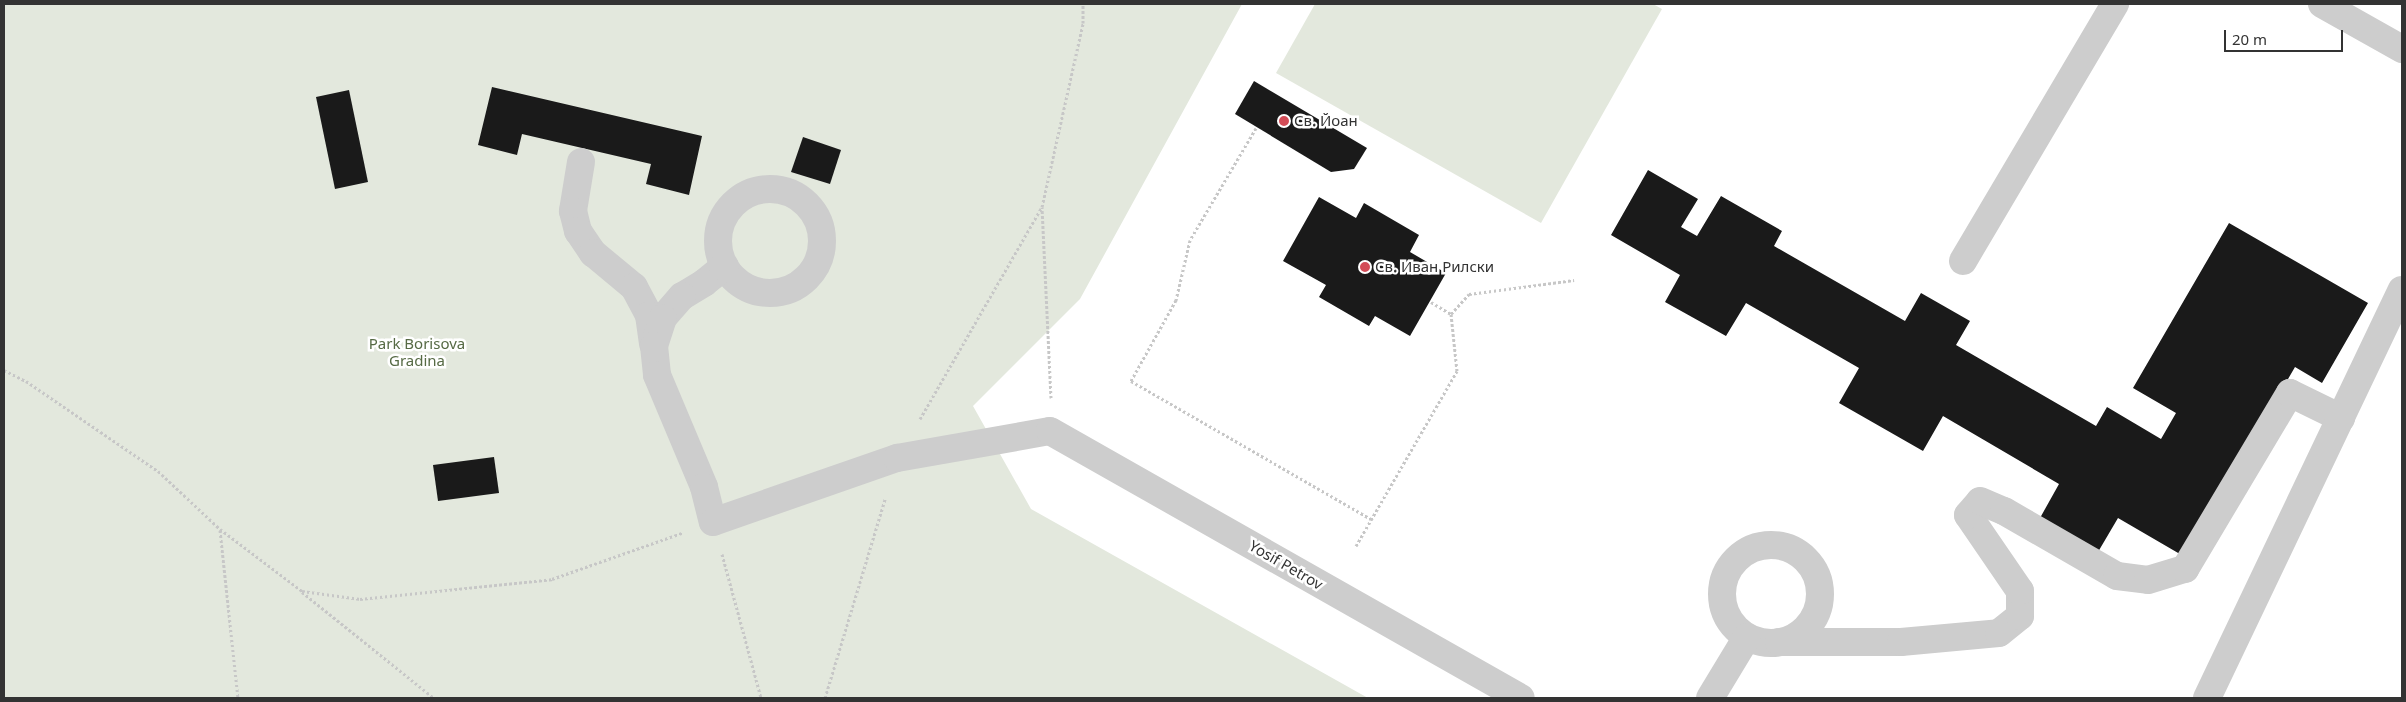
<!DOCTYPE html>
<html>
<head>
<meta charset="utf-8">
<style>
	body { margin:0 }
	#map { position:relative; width:2406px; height:702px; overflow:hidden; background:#fff; font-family:"Noto Sans",sans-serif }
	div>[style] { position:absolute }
	.green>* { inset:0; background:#e3e8dd }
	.building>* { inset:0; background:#1a1a1a }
	.path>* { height:3px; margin-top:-1.5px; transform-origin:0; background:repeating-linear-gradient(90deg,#c7c7c7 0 2.5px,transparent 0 5px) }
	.minor>* { height:28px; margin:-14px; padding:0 14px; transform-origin:14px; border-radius:14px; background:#cdcdcd }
	.minor>.ring { margin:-14px; padding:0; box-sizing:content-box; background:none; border:28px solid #cdcdcd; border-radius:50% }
	.dots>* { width:14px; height:14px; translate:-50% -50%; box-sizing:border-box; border:2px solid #fff; border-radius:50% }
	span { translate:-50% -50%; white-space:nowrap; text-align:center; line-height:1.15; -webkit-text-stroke:5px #fff; paint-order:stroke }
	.poi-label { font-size:15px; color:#333 }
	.left { translate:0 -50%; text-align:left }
	.park-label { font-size:15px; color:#566a44 }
	.street-label { font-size:15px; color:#333 }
	.frame { position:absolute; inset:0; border:5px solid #333; pointer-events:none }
	.scale { position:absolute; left:2224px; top:30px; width:119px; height:22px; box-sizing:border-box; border:2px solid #333; border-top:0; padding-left:6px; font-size:15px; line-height:18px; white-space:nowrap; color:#333; -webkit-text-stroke:4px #fff; paint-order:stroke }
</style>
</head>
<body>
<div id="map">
	<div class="green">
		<i style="clip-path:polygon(4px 4px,1242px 4px,1080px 299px,973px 406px,1031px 509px,1368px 698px,4px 698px)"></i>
		<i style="clip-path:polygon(1315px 4px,1653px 4px,1662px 9px,1541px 223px,1276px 73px)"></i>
	</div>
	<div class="building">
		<i style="clip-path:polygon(1254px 81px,1367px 148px,1354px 169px,1331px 172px,1235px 114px)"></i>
		<i style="clip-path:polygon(492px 87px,702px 136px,689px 195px,646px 184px,651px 164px,522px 134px,517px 155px,478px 145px)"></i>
		<i style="clip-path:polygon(349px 90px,368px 182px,335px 189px,316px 97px)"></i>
		<i style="clip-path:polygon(803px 137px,841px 150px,830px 184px,791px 172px)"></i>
		<i style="clip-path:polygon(1648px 170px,1698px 199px,1681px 227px,1697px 236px,1721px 196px,1782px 231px,1774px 246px,1905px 321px,1921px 293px,1970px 321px,1956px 345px,2096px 426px,2107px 407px,2161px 439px,2176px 413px,2133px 388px,2229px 223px,2368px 303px,2322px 383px,2295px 367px,2185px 557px,2118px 518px,2098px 552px,2040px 518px,2059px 484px,1943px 416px,1923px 451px,1839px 403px,1859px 368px,1746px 303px,1726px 336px,1665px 302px,1680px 275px,1611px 235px)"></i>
		<i style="clip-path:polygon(1319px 197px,1356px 218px,1364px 203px,1419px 235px,1410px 252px,1446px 273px,1410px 336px,1375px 316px,1369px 326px,1319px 297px,1326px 285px,1283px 261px)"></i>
		<i style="clip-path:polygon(494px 457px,499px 493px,438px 501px,433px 465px)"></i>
	</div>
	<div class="path">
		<i style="left:1256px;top:128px;width:130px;rotate:120.5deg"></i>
		<i style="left:1190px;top:240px;width:62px;rotate:103.1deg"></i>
		<i style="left:1176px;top:300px;width:93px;rotate:119.1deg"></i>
		<i style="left:1131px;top:381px;width:277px;rotate:29.9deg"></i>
		<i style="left:1431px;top:302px;width:23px;rotate:31deg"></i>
		<i style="left:4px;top:370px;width:25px;rotate:27deg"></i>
		<i style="left:26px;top:381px;width:160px;rotate:34.3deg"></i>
		<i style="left:158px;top:471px;width:85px;rotate:43.1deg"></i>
		<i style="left:220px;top:529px;width:103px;rotate:37.1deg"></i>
		<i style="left:302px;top:591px;width:59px;rotate:7.9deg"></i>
		<i style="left:360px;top:599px;width:193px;rotate:-5.9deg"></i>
		<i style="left:552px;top:579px;width:138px;rotate:-19.5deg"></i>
		<i style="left:1051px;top:398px;width:191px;rotate:-92.7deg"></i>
		<i style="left:1042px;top:207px;width:189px;rotate:-77.4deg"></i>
		<i style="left:1083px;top:23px;width:19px;rotate:-90deg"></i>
		<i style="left:920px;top:419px;width:245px;rotate:-60.1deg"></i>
		<i style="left:220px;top:530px;width:169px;rotate:83.9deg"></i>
		<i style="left:1356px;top:546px;width:202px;rotate:-60deg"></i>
		<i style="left:1457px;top:371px;width:57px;rotate:-96deg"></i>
		<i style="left:1451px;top:314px;width:27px;rotate:-48deg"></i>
		<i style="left:1469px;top:294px;width:106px;rotate:-7.6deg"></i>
		<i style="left:722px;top:554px;width:149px;rotate:74.8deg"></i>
		<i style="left:302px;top:592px;width:169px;rotate:38.8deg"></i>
		<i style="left:825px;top:698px;width:208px;rotate:-73.2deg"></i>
	</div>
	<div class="minor">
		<i style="left:2322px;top:4px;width:92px;rotate:29.4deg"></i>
		<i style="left:581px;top:162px;width:50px;rotate:99.3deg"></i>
		<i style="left:573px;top:211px;width:21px;rotate:76deg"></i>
		<i style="left:578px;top:231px;width:27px;rotate:56deg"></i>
		<i style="left:593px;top:253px;width:53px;rotate:39.7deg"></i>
		<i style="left:634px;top:287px;width:32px;rotate:62deg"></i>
		<i style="left:649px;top:315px;width:29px;rotate:82deg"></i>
		<i class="ring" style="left:718px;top:189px;width:76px;height:76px"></i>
		<i style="left:1963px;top:261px;width:299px;rotate:-59.4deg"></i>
		<i style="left:725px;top:266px;width:27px;rotate:141deg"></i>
		<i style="left:704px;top:283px;width:26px;rotate:149deg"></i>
		<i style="left:682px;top:296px;width:29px;rotate:131deg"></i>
		<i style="left:663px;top:318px;width:29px;rotate:108deg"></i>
		<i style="left:654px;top:346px;width:29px;rotate:84deg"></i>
		<i style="left:657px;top:375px;width:121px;rotate:67.2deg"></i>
		<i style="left:704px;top:487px;width:36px;rotate:76deg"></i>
		<i style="left:713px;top:522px;width:195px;rotate:-19.2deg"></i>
		<i style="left:897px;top:458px;width:155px;rotate:-10deg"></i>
		<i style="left:1050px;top:431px;width:541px;rotate:29.55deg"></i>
		<i class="ring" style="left:1722px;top:545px;width:70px;height:70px"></i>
		<i style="left:1779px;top:642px;width:122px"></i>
		<i style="left:1901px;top:642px;width:98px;rotate:-5.2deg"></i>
		<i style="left:1999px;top:633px;width:27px;rotate:-39deg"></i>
		<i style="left:2020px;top:616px;width:25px;rotate:-90deg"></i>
		<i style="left:2020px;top:591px;width:92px;rotate:-124.4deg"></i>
		<i style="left:1968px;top:515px;width:18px;rotate:-49deg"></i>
		<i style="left:1980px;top:501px;width:26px;rotate:23deg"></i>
		<i style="left:2004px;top:511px;width:130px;rotate:29.9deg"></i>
		<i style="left:2117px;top:576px;width:31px;rotate:7deg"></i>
		<i style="left:2148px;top:580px;width:39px;rotate:-17deg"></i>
		<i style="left:2185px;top:569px;width:205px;rotate:-59.2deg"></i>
		<i style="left:2290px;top:393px;width:57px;rotate:26.1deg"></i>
		<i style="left:1710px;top:698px;width:71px;rotate:-58.8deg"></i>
		<i style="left:2207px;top:698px;width:452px;rotate:-64.5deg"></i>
	</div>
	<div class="dots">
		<i style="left:1284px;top:121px;background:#d34c57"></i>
		<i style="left:1365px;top:267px;background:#d34c57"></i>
	</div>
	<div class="poi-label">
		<span class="left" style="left:1294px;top:121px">Св. Йоан</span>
		<span class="left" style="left:1375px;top:267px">Св. Иван Рилски</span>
	</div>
	<div class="park-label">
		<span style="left:417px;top:352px">Park Borisova<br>Gradina</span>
	</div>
	<div class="street-label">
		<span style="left:1286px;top:565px;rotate:30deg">Yosif Petrov</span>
	</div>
	<div class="frame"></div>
	<div class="scale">20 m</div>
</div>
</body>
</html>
